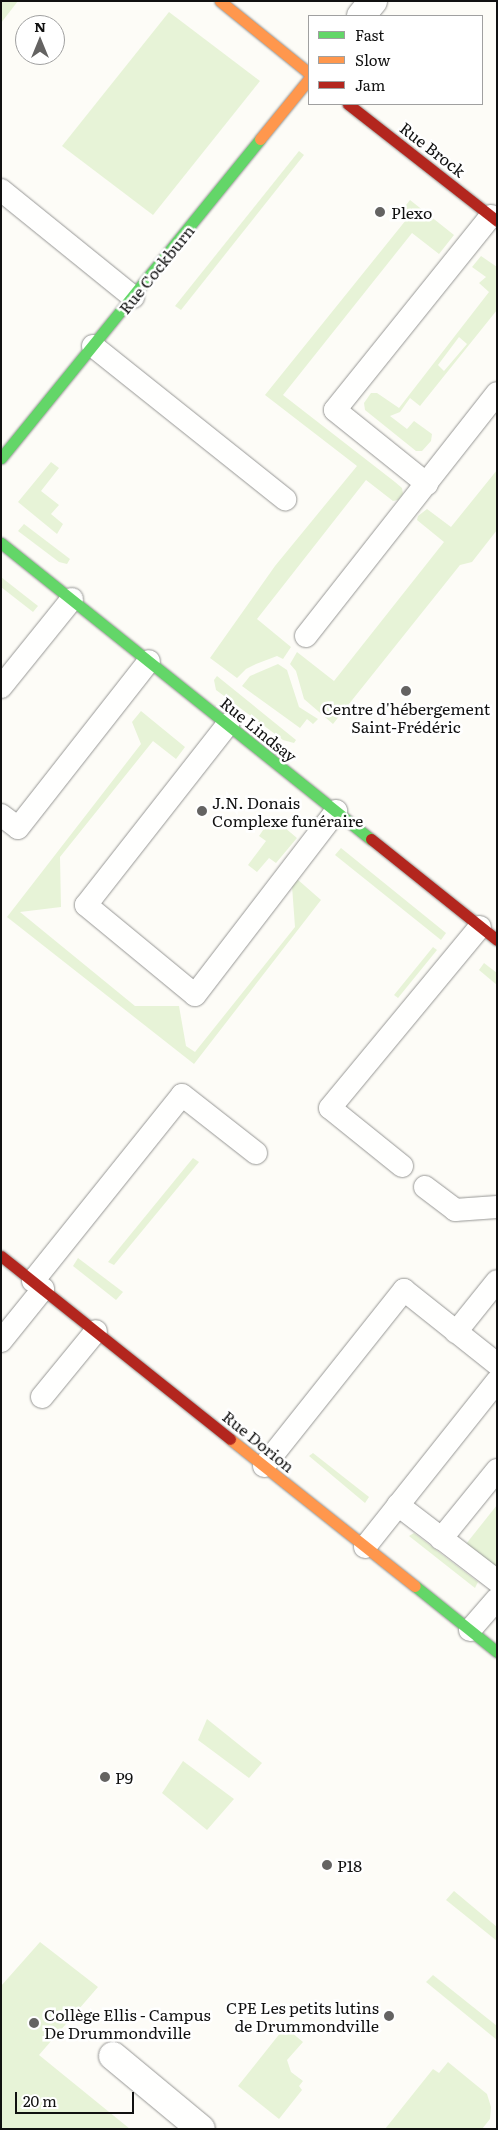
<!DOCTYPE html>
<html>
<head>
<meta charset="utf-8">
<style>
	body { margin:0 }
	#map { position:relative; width:498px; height:2130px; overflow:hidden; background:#fdfcf7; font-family:Literata,serif }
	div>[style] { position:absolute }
	.green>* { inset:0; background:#e7f3d7 }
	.roads { filter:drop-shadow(0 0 1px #979795) drop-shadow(0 0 1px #979795) }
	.lane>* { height:22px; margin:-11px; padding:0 11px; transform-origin:11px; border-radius:11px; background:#fffffe }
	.street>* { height:28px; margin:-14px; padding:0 14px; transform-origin:14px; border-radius:14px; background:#fffffe }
	.fast>* { height:11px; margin:-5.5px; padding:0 5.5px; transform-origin:5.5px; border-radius:5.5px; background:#63d668 }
	.slow>* { height:11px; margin:-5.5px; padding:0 5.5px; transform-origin:5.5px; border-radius:5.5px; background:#ff974d }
	.jam>* { height:11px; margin:-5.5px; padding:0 5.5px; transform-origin:5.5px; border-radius:5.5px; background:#b3261e }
	.dots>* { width:14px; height:14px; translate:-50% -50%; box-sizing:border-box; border:2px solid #fff; border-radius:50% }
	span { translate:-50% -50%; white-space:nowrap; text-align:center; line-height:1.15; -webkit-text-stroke:5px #fff; paint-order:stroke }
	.street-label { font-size:16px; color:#111 }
	.poi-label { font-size:16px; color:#111 }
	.left { translate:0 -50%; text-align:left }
	.right { translate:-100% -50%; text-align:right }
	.frame { position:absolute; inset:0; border:2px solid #111; pointer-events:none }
	.legend { position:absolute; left:308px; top:15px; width:175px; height:90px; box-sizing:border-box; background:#fff; border:1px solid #a0a0a0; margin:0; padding:6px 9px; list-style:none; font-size:15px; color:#111 }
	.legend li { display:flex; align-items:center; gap:10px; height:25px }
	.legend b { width:25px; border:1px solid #a0a0a0 }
	.north { position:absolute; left:15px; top:15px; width:50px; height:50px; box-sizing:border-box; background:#fff; border:1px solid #a0a0a0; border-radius:50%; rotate:0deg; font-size:14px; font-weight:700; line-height:20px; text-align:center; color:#111 }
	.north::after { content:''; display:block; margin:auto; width:18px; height:22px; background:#646362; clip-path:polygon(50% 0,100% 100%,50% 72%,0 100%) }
	.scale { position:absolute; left:15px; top:2092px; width:119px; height:22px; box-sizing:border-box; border:2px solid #111; border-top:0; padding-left:6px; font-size:15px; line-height:18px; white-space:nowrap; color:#111; -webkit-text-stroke:4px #fff; paint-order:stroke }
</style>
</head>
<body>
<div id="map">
	<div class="green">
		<i style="clip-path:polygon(1px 1px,18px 1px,1px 23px)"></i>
		<i style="clip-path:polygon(169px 12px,260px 81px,153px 215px,62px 146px)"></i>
		<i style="clip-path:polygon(299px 151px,304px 155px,181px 310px,175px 306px)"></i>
		<i style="clip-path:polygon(410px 200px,454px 235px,439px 254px,412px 233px,283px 395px,395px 482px,402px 488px,403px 494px,398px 500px,393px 501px,366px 480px,257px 619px,291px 647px,283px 659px,277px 656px,256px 664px,246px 669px,237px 678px,210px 658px,275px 566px,357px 466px,265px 395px,406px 220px,399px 214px)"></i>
		<i style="clip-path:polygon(evenodd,481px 256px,497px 267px,497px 310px,420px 406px,410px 398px,400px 412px,390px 416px,407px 429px,414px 421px,432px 434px,431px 441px,422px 451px,416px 451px,365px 410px,364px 403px,371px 393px,377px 393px,399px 408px,489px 292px,479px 283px,486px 277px,472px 267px,481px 256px,459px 337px,467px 344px,444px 371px,438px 365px,459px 337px)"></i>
		<i style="clip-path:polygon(51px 462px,59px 468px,41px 491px,59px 505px,51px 514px,63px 524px,57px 534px,18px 502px)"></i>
		<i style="clip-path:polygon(497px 470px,497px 530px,472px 562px,460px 565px,333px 724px,304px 699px,296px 671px,290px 664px,297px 652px,334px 681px,444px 542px,417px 520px,418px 516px,427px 509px,451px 527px)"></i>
		<i style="clip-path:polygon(24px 524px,70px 559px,67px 564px,59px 562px,18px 531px)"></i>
		<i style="clip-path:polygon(1px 577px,38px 606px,33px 612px,1px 587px)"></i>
		<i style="clip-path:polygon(278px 664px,287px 670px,299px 707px,318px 719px,313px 724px,307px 719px,300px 728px,242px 686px,250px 676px)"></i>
		<i style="clip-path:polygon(217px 676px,296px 740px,294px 743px,283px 740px,216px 690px,214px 680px)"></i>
		<i style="clip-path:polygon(141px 711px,185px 747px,176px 759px,153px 741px,60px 857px,61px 907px,20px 912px,135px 1006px,179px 1006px,186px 1046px,195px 1052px,295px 927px,292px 886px,297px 879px,321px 900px,194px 1064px,7px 917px,141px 744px,132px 722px)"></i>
		<i style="clip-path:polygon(272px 817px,297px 838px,276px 863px,269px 858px,257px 872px,248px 865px,266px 841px,259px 836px)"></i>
		<i style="clip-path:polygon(341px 848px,446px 933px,441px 940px,335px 855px)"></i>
		<i style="clip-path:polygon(433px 947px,437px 950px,398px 998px,394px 995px)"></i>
		<i style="clip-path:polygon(484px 963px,497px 973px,497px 985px,479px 970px)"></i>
		<i style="clip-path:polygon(193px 1158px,199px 1162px,114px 1265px,108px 1262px)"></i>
		<i style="clip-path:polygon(78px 1258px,123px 1292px,116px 1300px,73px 1266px)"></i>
		<i style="clip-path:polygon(313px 1453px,369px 1497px,365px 1503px,309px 1456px)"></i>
		<i style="clip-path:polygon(497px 1505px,497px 1570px,466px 1544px)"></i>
		<i style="clip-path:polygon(414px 1533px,478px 1582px,475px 1588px,409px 1536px)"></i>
		<i style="clip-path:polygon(207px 1719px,262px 1763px,249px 1778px,198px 1740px)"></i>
		<i style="clip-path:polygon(183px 1761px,234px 1799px,207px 1830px,162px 1793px)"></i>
		<i style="clip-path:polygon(454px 1891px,497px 1927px,497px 1941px,446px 1900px)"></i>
		<i style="clip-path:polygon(40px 1942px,98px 1987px,39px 2055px,130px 2129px,1px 2129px,1px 1986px)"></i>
		<i style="clip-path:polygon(433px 1975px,497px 2026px,497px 2040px,426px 1982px)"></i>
		<i style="clip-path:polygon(285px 2027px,303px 2042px,287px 2060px,291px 2072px,303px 2081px,299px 2086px,302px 2090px,279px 2119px,238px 2086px)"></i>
		<i style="clip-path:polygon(448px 2062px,487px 2094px,491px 2107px,490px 2119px,482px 2129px,385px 2129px,433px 2069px,439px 2073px)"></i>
	</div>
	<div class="roads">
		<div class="lane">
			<i style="left:1px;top:190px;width:170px;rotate:39deg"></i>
			<i style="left:93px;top:346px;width:246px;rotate:38.6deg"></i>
			<i style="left:427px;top:484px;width:118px;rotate:-141.2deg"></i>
			<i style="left:335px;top:410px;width:249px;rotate:-51.2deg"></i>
			<i style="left:306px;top:636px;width:309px;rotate:-51.8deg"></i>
			<i style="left:1px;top:687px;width:113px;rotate:-51.1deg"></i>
			<i style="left:228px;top:724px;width:230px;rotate:128.1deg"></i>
			<i style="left:86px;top:905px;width:141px;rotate:39.5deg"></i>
			<i style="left:195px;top:995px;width:232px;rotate:-52.5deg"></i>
			<i style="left:1px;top:815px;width:21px;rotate:37deg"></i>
			<i style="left:18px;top:828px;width:212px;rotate:-51.9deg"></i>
			<i style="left:402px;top:1166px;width:92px;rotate:-141.1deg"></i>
			<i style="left:330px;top:1108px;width:235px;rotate:-50.4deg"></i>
			<i style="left:425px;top:1187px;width:38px;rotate:37deg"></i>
			<i style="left:455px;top:1210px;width:42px;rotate:-4.1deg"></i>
			<i style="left:33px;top:1281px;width:238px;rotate:-51.3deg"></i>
			<i style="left:182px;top:1095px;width:94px;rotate:38.1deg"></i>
			<i style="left:456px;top:1332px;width:65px;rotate:-51.2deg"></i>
			<i style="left:1px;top:1341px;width:67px;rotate:-51.1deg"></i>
			<i style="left:42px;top:1397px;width:85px;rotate:-50.7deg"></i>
			<i style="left:264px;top:1466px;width:225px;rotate:-51.5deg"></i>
			<i style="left:404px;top:1290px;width:119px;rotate:38.5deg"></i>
			<i style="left:398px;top:1505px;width:125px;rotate:37.5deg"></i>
			<i style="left:441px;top:1539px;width:89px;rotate:-50.9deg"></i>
			<i style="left:365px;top:1547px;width:212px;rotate:-51.5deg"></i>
			<i style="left:470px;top:1630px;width:41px;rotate:-48.9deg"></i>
		</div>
		<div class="street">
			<i style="left:361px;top:16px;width:19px;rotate:-51deg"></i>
			<i style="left:113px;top:2056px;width:114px;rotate:39.7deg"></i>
		</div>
		<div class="fast">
			<i style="left:1px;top:458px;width:411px;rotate:-50.9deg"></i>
			<i style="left:1px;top:543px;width:474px;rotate:38.7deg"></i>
			<i style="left:415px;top:1586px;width:105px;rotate:38.8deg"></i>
		</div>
		<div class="slow">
			<i style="left:220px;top:1px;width:114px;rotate:39deg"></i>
			<i style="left:260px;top:139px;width:77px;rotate:-50.8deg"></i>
			<i style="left:230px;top:1439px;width:236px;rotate:38.5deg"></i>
		</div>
		<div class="jam">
			<i style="left:348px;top:104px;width:189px;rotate:38.1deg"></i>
			<i style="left:371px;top:839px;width:161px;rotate:38.7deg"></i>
			<i style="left:1px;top:1256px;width:293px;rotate:38.6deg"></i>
		</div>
	</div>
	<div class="dots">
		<i style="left:380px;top:212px;background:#646362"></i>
		<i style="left:406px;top:691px;background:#646362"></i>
		<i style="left:202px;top:811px;background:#646362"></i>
		<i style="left:105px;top:1777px;background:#646362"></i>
		<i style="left:327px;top:1865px;background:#646362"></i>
		<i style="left:389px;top:2016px;background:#646362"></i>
		<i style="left:34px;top:2023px;background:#646362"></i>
	</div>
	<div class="street-label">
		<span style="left:433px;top:149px;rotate:38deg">Rue Brock</span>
		<span style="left:156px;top:269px;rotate:-51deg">Rue Cockburn</span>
		<span style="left:259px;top:729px;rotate:39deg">Rue Lindsay</span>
		<span style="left:259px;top:1441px;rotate:39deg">Rue Dorion</span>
	</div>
	<div class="poi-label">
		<span class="left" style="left:391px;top:212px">Plexo</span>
		<span style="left:406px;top:717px">Centre d'hébergement<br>Saint-Frédéric</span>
		<span class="left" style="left:212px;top:811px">J.N. Donais<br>Complexe funéraire</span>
		<span class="left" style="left:115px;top:1777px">P9</span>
		<span class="left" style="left:337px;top:1865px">P18</span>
		<span class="right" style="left:379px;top:2016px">CPE Les petits lutins<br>de Drummondville</span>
		<span class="left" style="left:44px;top:2023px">Collège Ellis - Campus<br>De Drummondville</span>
	</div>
	<div class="frame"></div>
	<ul class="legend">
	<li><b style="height:6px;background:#63d668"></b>Fast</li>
	<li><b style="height:6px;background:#ff974d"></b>Slow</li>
	<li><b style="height:6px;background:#b3261e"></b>Jam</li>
	</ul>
	<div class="north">N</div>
	<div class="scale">20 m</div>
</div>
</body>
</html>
